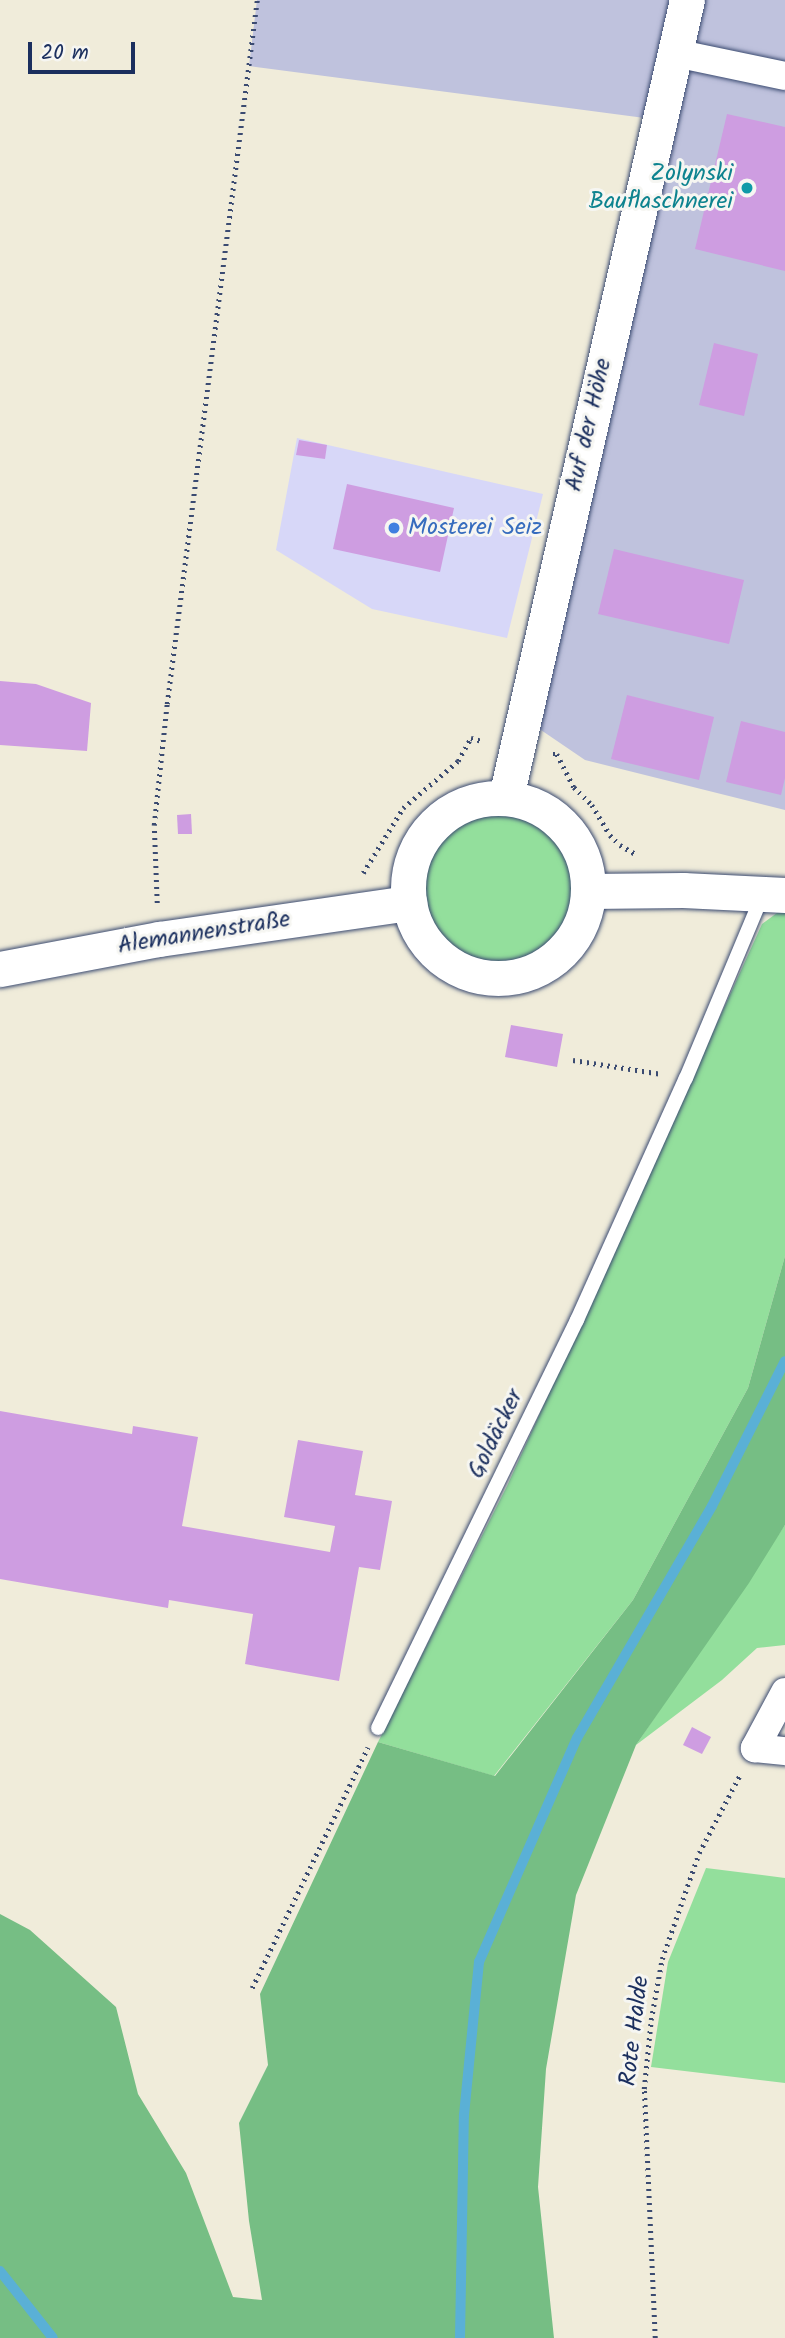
<!DOCTYPE html>
<html>
<head>
<meta charset="utf-8">
<style>
	body { margin:0 }
	#map { position:relative; width:785px; height:2338px; overflow:hidden; background:#f0ecda; font-family:Kalam,sans-serif }
	div>[style] { position:absolute }
	.built>* { inset:0; background:#d7d7f8 }
	.industrial>* { inset:0; background:#bfc2dd }
	.green>* { inset:0; background:#93df9c }
	.round { border-radius:50% }
	.forest>* { inset:0; background:#76be84 }
	.stream>* { height:10px; margin:-5px; padding:0 5px; transform-origin:5px; border-radius:5px; background:#5ab0d6 }
	.building>* { inset:0; background:#ce9de1 }
	.path>* { height:4.5px; margin-top:-2.25px; transform-origin:0; background:repeating-linear-gradient(90deg,#3b4b71 0 2px,transparent 0 7px) }
	.roads { filter:drop-shadow(0 0 2px #3b4b71) drop-shadow(0 0 2px #3b4b71) }
	.service>* { height:14px; margin:-7px; padding:0 7px; transform-origin:7px; border-radius:7px; background:#fff }
	.minor>* { height:28px; margin:-14px; padding:0 14px; transform-origin:14px; border-radius:14px; background:#fff }
	.tertiary>* { height:35px; margin:-17.5px; padding:0 17.5px; transform-origin:17.5px; border-radius:17.5px; background:#fff }
	.tertiary>.ring { margin:-17.5px; padding:0; box-sizing:content-box; background:none; border:35px solid #fff; border-radius:50% }
	.dots>* { width:19px; height:19px; translate:-50% -50%; box-sizing:border-box; border:4px solid #f6f6f2; border-radius:50% }
	span { translate:-50% -50%; white-space:nowrap; text-align:center; line-height:1.15; -webkit-text-stroke:6px #f6f6f2; paint-order:stroke }
	.culture-label { font-size:24px; color:#0d838f }
	.right { translate:-100% -50%; text-align:right }
	.street-label { font-size:24px; color:#1b2f5e }
	.shop-label { font-size:24px; color:#366cbe }
	.left { translate:0 -50%; text-align:left }
	.scale { position:absolute; left:28px; top:42px; width:107px; height:32px; box-sizing:border-box; border:4px solid #1b2f5e; border-top:0; padding-left:9px; font-size:21px; line-height:24px; white-space:nowrap; color:#1b2f5e; -webkit-text-stroke:5px #f6f6f2; paint-order:stroke }
</style>
</head>
<body>
<div id="map">
	<div class="built">
		<i style="clip-path:polygon(297px 438px,543px 494px,507px 638px,372px 609px,276px 550px)"></i>
	</div>
	<div class="industrial">
		<i style="clip-path:polygon(257px 0,785px 0,785px 810px,585px 760px,538px 728px,675px 122px,249px 66px)"></i>
	</div>
	<div class="green">
		<i class="round" style="left:425px;top:814px;width:148px;height:148px"></i>
		<i style="clip-path:polygon(785px 907px,785px 1256px,748px 1388px,633px 1600px,494px 1776px,378px 1742px,507px 1486px,762px 924px)"></i>
		<i style="clip-path:polygon(785px 1525px,785px 1645px,757px 1648px,722px 1680px,636px 1745px)"></i>
		<i style="clip-path:polygon(706px 1868px,785px 1878px,785px 2083px,651px 2067px,668px 1962px)"></i>
	</div>
	<div class="forest">
		<i style="clip-path:polygon(785px 1256px,785px 1525px,749px 1583px,636px 1745px,576px 1895px,546px 2069px,538px 2187px,554px 2338px,0 2338px,0 1914px,30px 1930px,116px 2007px,138px 2094px,186px 2173px,233px 2297px,262px 2300px,249px 2221px,239px 2123px,268px 2065px,260px 1994px,378px 1742px,495px 1776px,633px 1600px,748px 1388px)"></i>
	</div>
	<div class="stream">
		<i style="left:0;top:2271px;width:85px;rotate:51.7deg"></i>
		<i style="left:460px;top:2338px;width:223px;rotate:-89deg"></i>
		<i style="left:464px;top:2115px;width:154px;rotate:-84.4deg"></i>
		<i style="left:479px;top:1962px;width:244px;rotate:-66.4deg"></i>
		<i style="left:577px;top:1738px;width:268px;rotate:-59.8deg"></i>
		<i style="left:712px;top:1506px;width:162px;rotate:-63.3deg"></i>
	</div>
	<div class="building">
		<i style="clip-path:polygon(727px 114px,785px 127px,785px 271px,695px 249px)"></i>
		<i style="clip-path:polygon(714px 343px,758px 354px,744px 416px,699px 405px)"></i>
		<i style="clip-path:polygon(299px 440px,327px 445px,325px 459px,296px 455px)"></i>
		<i style="clip-path:polygon(347px 484px,454px 508px,440px 572px,333px 549px)"></i>
		<i style="clip-path:polygon(614px 549px,744px 580px,729px 644px,598px 614px)"></i>
		<i style="clip-path:polygon(0 681px,36px 684px,91px 703px,87px 751px,0 745px)"></i>
		<i style="clip-path:polygon(627px 695px,714px 717px,699px 780px,611px 759px)"></i>
		<i style="clip-path:polygon(741px 721px,785px 732px,785px 778px,781px 795px,726px 782px)"></i>
		<i style="clip-path:polygon(191px 814px,192px 834px,178px 834px,177px 815px)"></i>
		<i style="clip-path:polygon(511px 1025px,563px 1034px,557px 1067px,505px 1057px)"></i>
		<i style="clip-path:polygon(0 1411px,132px 1434px,133px 1426px,198px 1437px,182px 1526px,330px 1552px,335px 1526px,284px 1517px,298px 1440px,363px 1451px,355px 1495px,392px 1501px,380px 1570px,359px 1567px,339px 1681px,245px 1664px,253px 1614px,169px 1600px,168px 1608px,0 1579px)"></i>
		<i style="clip-path:polygon(692px 1727px,711px 1737px,702px 1754px,683px 1745px)"></i>
	</div>
	<div class="path">
		<i style="left:553px;top:754px;width:4px"></i>
		<i style="left:557px;top:754px;width:37px;rotate:63deg"></i>
		<i style="left:574px;top:787px;width:25px;rotate:45deg"></i>
		<i style="left:592px;top:805px;width:35px;rotate:59deg"></i>
		<i style="left:610px;top:835px;width:14px;rotate:45deg"></i>
		<i style="left:620px;top:845px;width:20px;rotate:30deg"></i>
		<i style="left:363px;top:873px;width:76px;rotate:-58.4deg"></i>
		<i style="left:403px;top:808px;width:72px;rotate:-40.5deg"></i>
		<i style="left:458px;top:761px;width:26px;rotate:-61deg"></i>
		<i style="left:471px;top:738px;width:11px;rotate:15deg"></i>
		<i style="left:157px;top:903px;width:78px;rotate:-92.2deg"></i>
		<i style="left:154px;top:825px;width:122px;rotate:-83.9deg"></i>
		<i style="left:167px;top:704px;width:710px;rotate:-82.71deg"></i>
		<i style="left:573px;top:1060px;width:90px;rotate:8.9deg"></i>
		<i style="left:252px;top:1988px;width:267px;rotate:-64.3deg"></i>
		<i style="left:655px;top:2338px;width:249px;rotate:-92.5deg"></i>
		<i style="left:644px;top:2089px;width:69px;rotate:-84.2deg"></i>
		<i style="left:651px;top:2020px;width:62px;rotate:-79.8deg"></i>
		<i style="left:662px;top:1959px;width:112px;rotate:-70.8deg"></i>
		<i style="left:699px;top:1853px;width:90px;rotate:-62.3deg"></i>
	</div>
	<div class="roads">
		<div class="service">
			<i style="left:378px;top:1728px;width:454px;rotate:-64deg"></i>
			<i style="left:577px;top:1320px;width:265px;rotate:-65.8deg"></i>
			<i style="left:686px;top:1078px;width:199px;rotate:-67.3deg"></i>
		</div>
		<div class="minor">
			<i style="left:675px;top:53px;width:112px;rotate:11.8deg"></i>
			<i style="left:785px;top:1692px;width:64px;rotate:118.2deg"></i>
			<i style="left:755px;top:1748px;width:30px;rotate:6deg"></i>
		</div>
		<div class="tertiary">
			<i style="left:506px;top:797px;width:817px;rotate:-77.21deg"></i>
			<i class="ring" style="left:408px;top:798px;width:145px;height:145px"></i>
			<i style="left:589px;top:891px;width:94px;rotate:-0.6deg"></i>
			<i style="left:683px;top:890px;width:102px;rotate:2.8deg"></i>
			<i style="left:0;top:969px;width:162px;rotate:-10.7deg"></i>
			<i style="left:159px;top:939px;width:253px;rotate:-8.2deg"></i>
		</div>
	</div>
	<div class="dots">
		<i style="left:747px;top:188px;background:#0f9aa8"></i>
		<i style="left:394px;top:528px;background:#3f7fe0"></i>
	</div>
	<div class="culture-label">
		<span class="right" style="left:733px;top:188px">Zolynski<br>Bauflaschnerei</span>
	</div>
	<div class="street-label">
		<span style="left:589px;top:425px;rotate:-77deg">Auf der Höhe</span>
		<span style="left:204px;top:933px;rotate:-9deg">Alemannenstraße</span>
		<span style="left:496px;top:1434px;rotate:-64deg">Goldäcker</span>
		<span style="left:635px;top:2031px;rotate:-83deg">Rote Halde</span>
	</div>
	<div class="shop-label">
		<span class="left" style="left:408px;top:528px">Mosterei Seiz</span>
	</div>
	<div class="scale">20 m</div>
</div>
</body>
</html>
